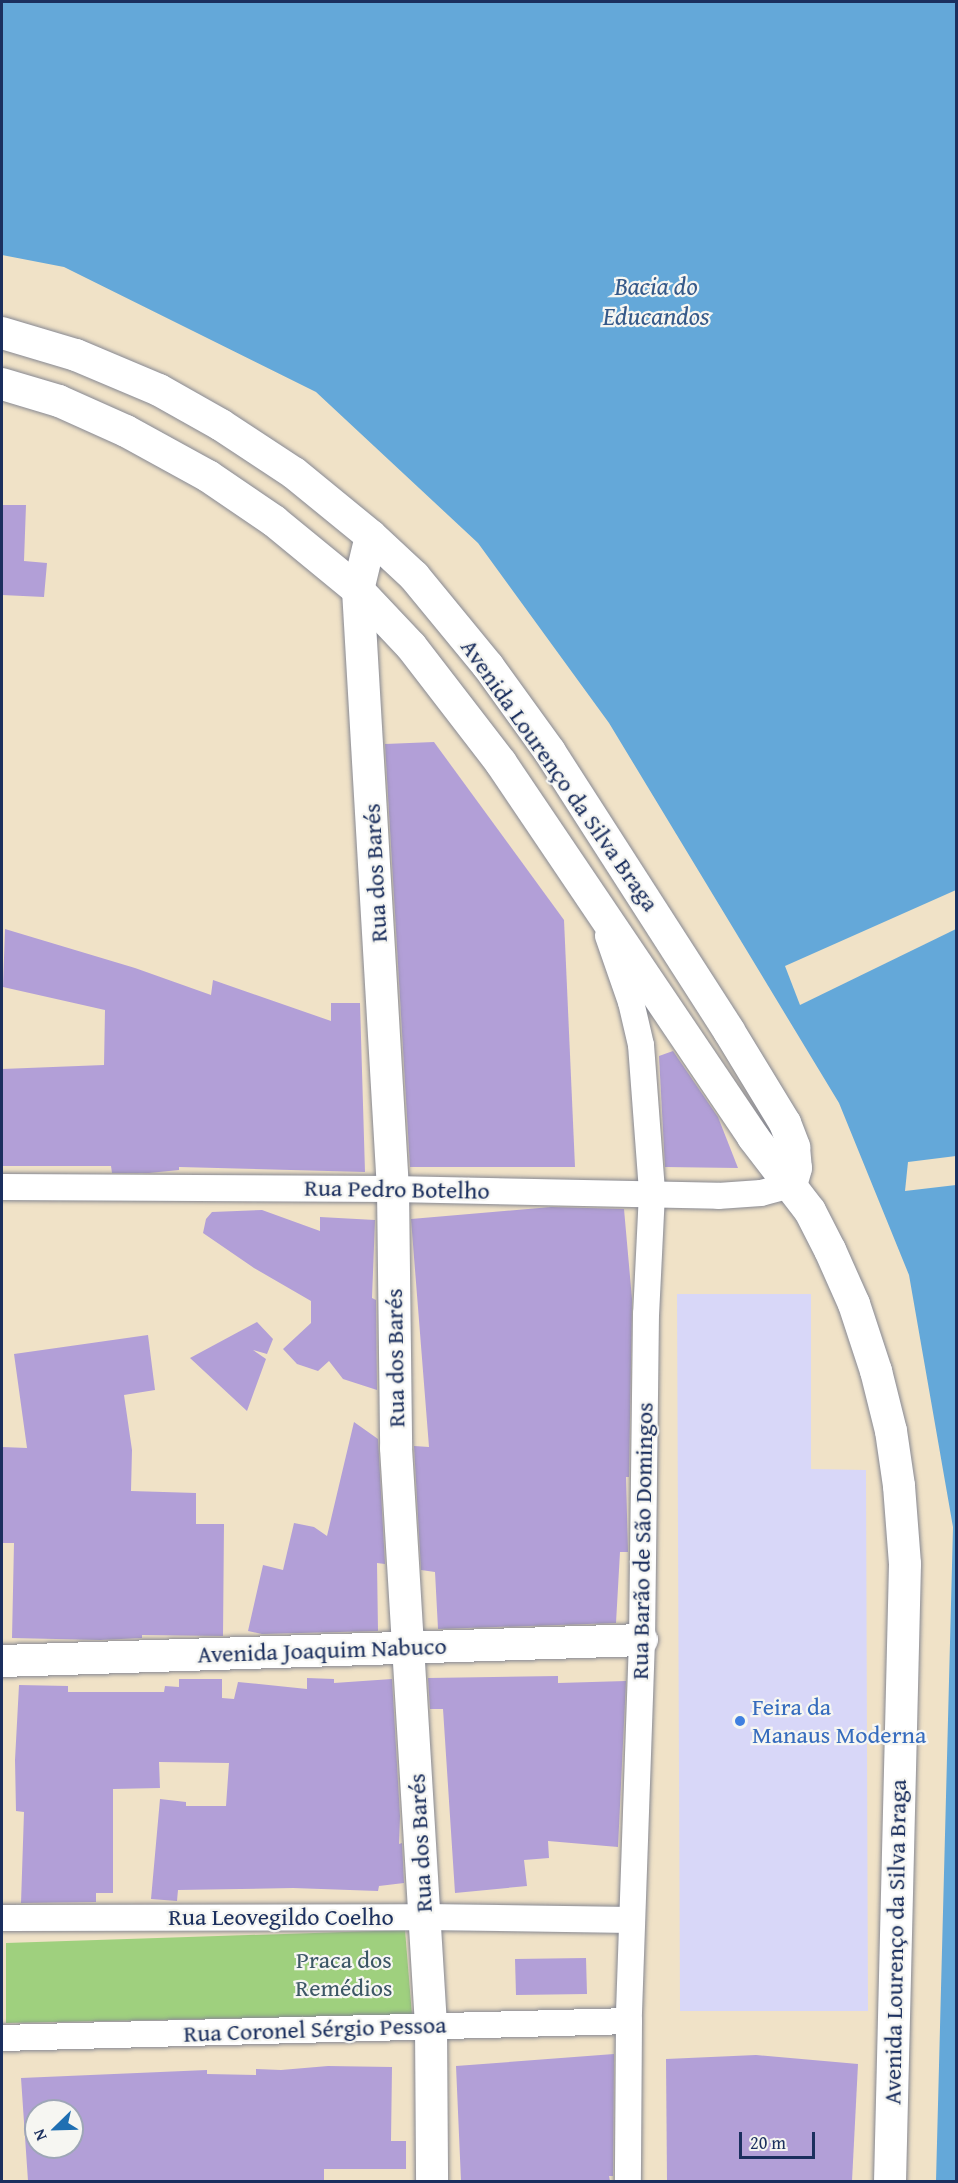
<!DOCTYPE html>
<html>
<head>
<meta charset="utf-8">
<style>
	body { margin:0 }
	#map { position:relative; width:958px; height:2183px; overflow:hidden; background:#f0e2c7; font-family:"Gentium Book Plus",serif }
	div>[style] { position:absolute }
	.built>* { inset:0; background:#d8d7f8 }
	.green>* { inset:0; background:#9fd07e }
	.water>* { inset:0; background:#64a8d9 }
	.pier>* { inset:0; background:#f0e2c7 }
	.building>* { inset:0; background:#b29fd7 }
	.roads { filter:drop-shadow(0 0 2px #868892) drop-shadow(0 0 2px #868892) }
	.minor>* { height:26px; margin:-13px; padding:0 13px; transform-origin:13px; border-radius:13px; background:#fff }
	.tertiary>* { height:32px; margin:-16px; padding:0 16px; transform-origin:16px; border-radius:16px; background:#fff }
	.dots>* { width:16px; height:16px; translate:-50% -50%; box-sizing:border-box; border:3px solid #f6f6f2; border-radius:50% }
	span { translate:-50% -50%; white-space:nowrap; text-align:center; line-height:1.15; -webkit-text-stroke:4.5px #f6f6f2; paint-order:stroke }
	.street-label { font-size:24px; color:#1b2f5e }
	.shop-label { font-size:24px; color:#366cbe }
	.left { translate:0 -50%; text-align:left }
	.park-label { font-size:24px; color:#3c5766 }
	.water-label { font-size:26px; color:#355989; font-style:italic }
	.frame { position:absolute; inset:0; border:3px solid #1b2f5e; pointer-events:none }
	.north { position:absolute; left:24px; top:2099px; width:60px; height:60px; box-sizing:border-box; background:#f6f6f2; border:2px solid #9ea6b7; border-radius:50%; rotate:247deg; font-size:16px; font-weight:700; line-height:24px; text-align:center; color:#1b2f5e }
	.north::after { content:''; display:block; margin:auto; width:21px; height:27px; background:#1f6fb2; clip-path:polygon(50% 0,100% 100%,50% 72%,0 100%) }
	.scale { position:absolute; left:739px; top:2132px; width:76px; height:27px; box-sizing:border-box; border:3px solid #1b2f5e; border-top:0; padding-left:8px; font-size:18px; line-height:21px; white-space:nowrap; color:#1b2f5e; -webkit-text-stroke:4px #f6f6f2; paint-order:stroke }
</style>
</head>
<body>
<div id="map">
	<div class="built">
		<i style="clip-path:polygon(677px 1294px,811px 1294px,811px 1469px,866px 1470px,868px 2011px,680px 2011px)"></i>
	</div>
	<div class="green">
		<i style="clip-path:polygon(405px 1930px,412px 2015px,6px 2023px,6px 1943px)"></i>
	</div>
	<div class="water">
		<i style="clip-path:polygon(2px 2px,956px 2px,956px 2181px,936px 2181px,953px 1527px,909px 1275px,839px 1103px,609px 723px,478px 543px,316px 392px,64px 267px,2px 255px)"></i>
	</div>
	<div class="pier">
		<i style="clip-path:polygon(956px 890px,956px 929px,800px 1005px,785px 966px)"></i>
		<i style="clip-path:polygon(956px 1156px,956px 1185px,905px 1191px,908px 1162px)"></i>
	</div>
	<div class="building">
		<i style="clip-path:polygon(3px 505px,26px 505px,24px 561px,47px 563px,44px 597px,2px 595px)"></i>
		<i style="clip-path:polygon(434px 742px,564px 920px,575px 1167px,410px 1167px,385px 744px)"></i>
		<i style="clip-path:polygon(5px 929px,135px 968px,211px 995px,213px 980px,331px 1021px,331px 1003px,360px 1003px,365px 1172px,179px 1167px,179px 1170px,149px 1173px,112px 1173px,111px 1166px,2px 1166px,2px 1069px,104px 1065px,105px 1010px,3px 987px)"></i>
		<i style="clip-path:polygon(673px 1051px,718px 1117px,738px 1168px,665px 1167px,659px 1056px)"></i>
		<i style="clip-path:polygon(551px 1207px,624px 1209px,632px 1299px,629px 1477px,626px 1477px,628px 1552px,620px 1552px,616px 1623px,438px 1629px,435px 1572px,421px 1570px,414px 1446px,429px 1447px,411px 1219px)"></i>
		<i style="clip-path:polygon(262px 1210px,320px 1231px,320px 1217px,375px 1220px,372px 1298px,376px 1300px,377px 1390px,343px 1379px,329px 1361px,318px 1371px,297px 1364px,283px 1349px,311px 1323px,311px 1301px,254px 1268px,203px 1233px,206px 1219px,212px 1212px)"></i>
		<i style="clip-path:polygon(257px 1322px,273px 1339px,267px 1354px,253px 1350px,266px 1359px,247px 1411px,190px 1358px)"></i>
		<i style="clip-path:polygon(148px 1335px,155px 1390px,124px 1395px,132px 1450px,131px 1491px,196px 1493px,196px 1524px,224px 1524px,223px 1636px,142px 1635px,142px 1638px,100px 1640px,12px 1638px,14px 1543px,2px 1543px,2px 1447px,27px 1448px,14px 1354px)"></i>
		<i style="clip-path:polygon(354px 1422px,378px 1439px,385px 1564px,377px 1563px,378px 1631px,262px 1634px,248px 1631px,263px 1565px,283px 1570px,294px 1523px,314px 1527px,327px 1536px)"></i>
		<i style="clip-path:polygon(558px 1676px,558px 1683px,626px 1681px,618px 1847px,548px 1841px,549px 1858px,524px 1860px,527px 1886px,455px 1893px,443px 1709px,430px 1709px,428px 1678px)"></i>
		<i style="clip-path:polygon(307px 1678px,334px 1679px,334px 1683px,392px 1679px,400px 1816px,399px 1844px,402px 1843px,404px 1883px,379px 1886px,378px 1891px,293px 1888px,178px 1890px,177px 1901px,151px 1899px,160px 1799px,186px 1802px,186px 1806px,226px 1806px,229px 1763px,159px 1762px,160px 1788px,113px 1789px,113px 1893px,96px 1893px,96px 1902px,21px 1903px,24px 1812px,16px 1811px,15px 1760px,19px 1685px,68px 1686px,68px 1692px,164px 1692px,165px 1686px,179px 1687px,179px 1679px,222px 1679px,222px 1698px,234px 1699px,238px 1682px,307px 1689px)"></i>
		<i style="clip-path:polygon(586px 1958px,587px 1994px,516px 1995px,515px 1959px)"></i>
		<i style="clip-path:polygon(614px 2054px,613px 2176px,609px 2176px,610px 2181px,461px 2181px,456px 2066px)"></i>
		<i style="clip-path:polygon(756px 2055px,858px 2064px,852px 2181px,667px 2181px,666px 2059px)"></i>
		<i style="clip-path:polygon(evenodd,328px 2066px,392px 2067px,391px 2141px,406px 2141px,406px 2169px,324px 2169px,324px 2181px,28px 2181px,21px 2078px,207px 2070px,207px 2074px,256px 2075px,256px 2069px,281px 2070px,328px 2066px,36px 2111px,72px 2111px,72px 2147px,36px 2147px,36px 2111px)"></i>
	</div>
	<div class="roads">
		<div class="minor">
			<i style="left:608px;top:936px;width:70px;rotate:70.8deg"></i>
			<i style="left:631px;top:1002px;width:44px;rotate:76.9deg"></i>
			<i style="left:641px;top:1045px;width:148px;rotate:85.7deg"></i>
			<i style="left:652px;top:1193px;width:121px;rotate:92.8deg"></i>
			<i style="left:646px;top:1314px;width:326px;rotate:90.7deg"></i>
			<i style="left:642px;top:1640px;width:381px;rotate:92deg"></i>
			<i style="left:629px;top:2021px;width:161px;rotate:90.4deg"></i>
			<i style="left:2px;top:1187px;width:391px;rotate:0.3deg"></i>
			<i style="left:393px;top:1189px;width:325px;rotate:1.2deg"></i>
			<i style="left:718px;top:1196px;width:43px;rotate:-4deg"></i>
			<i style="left:761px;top:1193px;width:31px;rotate:-15deg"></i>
			<i style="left:2px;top:1918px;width:422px;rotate:-0.1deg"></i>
			<i style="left:424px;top:1917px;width:208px;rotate:0.8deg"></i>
			<i style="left:2px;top:2038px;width:627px;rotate:-1.55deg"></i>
		</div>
		<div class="tertiary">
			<i style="left:2px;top:333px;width:77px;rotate:16.6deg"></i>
			<i style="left:76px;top:355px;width:90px;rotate:22.9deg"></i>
			<i style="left:159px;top:390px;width:71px;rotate:29.4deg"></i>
			<i style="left:221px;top:425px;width:87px;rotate:33.3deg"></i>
			<i style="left:294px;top:473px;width:99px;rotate:39.3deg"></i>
			<i style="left:371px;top:536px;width:59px;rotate:42.9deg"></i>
			<i style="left:414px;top:576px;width:117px;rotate:50.6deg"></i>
			<i style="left:488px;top:666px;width:106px;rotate:54.2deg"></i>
			<i style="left:550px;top:752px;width:331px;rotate:57.3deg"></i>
			<i style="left:729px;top:1031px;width:108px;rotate:58.7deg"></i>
			<i style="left:785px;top:1123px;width:26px;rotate:69deg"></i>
			<i style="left:794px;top:1147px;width:21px;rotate:85deg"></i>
			<i style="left:796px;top:1168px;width:18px;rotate:106deg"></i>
			<i style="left:2px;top:384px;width:59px;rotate:16.6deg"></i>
			<i style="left:59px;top:401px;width:73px;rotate:24.1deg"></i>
			<i style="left:126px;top:431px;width:94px;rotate:28.8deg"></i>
			<i style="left:208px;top:476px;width:80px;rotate:34.3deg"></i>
			<i style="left:274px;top:521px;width:109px;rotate:39.4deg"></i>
			<i style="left:358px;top:590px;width:77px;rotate:46.6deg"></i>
			<i style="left:411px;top:646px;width:148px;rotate:52.4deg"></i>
			<i style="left:501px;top:763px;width:451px;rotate:56deg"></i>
			<i style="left:753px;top:1137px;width:93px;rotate:52.4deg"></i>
			<i style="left:810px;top:1211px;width:44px;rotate:62.9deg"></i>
			<i style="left:830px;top:1250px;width:59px;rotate:66deg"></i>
			<i style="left:854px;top:1304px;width:71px;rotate:71.8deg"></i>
			<i style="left:876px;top:1371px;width:62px;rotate:76deg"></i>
			<i style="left:891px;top:1431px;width:56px;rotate:81.7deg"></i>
			<i style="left:899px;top:1486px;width:78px;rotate:85.6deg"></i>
			<i style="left:905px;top:1564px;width:618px;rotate:91.39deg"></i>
			<i style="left:371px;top:536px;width:56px;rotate:103.5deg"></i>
			<i style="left:358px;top:590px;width:600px;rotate:86.66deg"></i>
			<i style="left:393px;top:1189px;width:259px;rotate:89.3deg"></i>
			<i style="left:396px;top:1448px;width:579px;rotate:86.53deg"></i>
			<i style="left:431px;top:2026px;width:156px;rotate:89.6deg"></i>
			<i style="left:2px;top:1661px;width:640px;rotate:-1.88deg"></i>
		</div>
	</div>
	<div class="dots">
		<i style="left:740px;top:1721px;background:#3f7fe0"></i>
	</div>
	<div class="street-label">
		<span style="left:560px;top:775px;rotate:55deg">Avenida Lourenço da Silva Braga</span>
		<span style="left:375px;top:873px;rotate:-93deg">Rua dos Barés</span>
		<span style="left:397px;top:1189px;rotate:1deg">Rua Pedro Botelho</span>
		<span style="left:395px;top:1358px;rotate:-91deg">Rua dos Barés</span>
		<span style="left:642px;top:1541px;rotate:-89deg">Rua Barão de São Domingos</span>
		<span style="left:322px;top:1650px;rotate:-2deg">Avenida Joaquim Nabuco</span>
		<span style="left:420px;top:1843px;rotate:-93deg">Rua dos Barés</span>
		<span style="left:281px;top:1917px">Rua Leovegildo Coelho</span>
		<span style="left:895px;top:1942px;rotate:-89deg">Avenida Lourenço da Silva Braga</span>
		<span style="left:315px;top:2029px;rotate:-2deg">Rua Coronel Sérgio Pessoa</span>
	</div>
	<div class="shop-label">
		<span class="left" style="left:752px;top:1721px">Feira da<br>Manaus Moderna</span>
	</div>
	<div class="park-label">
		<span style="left:344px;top:1974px">Praca dos<br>Remédios</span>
	</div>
	<div class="water-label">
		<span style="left:656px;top:301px">Bacia do<br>Educandos</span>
	</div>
	<div class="frame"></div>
	<div class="north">N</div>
	<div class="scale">20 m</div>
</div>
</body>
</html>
